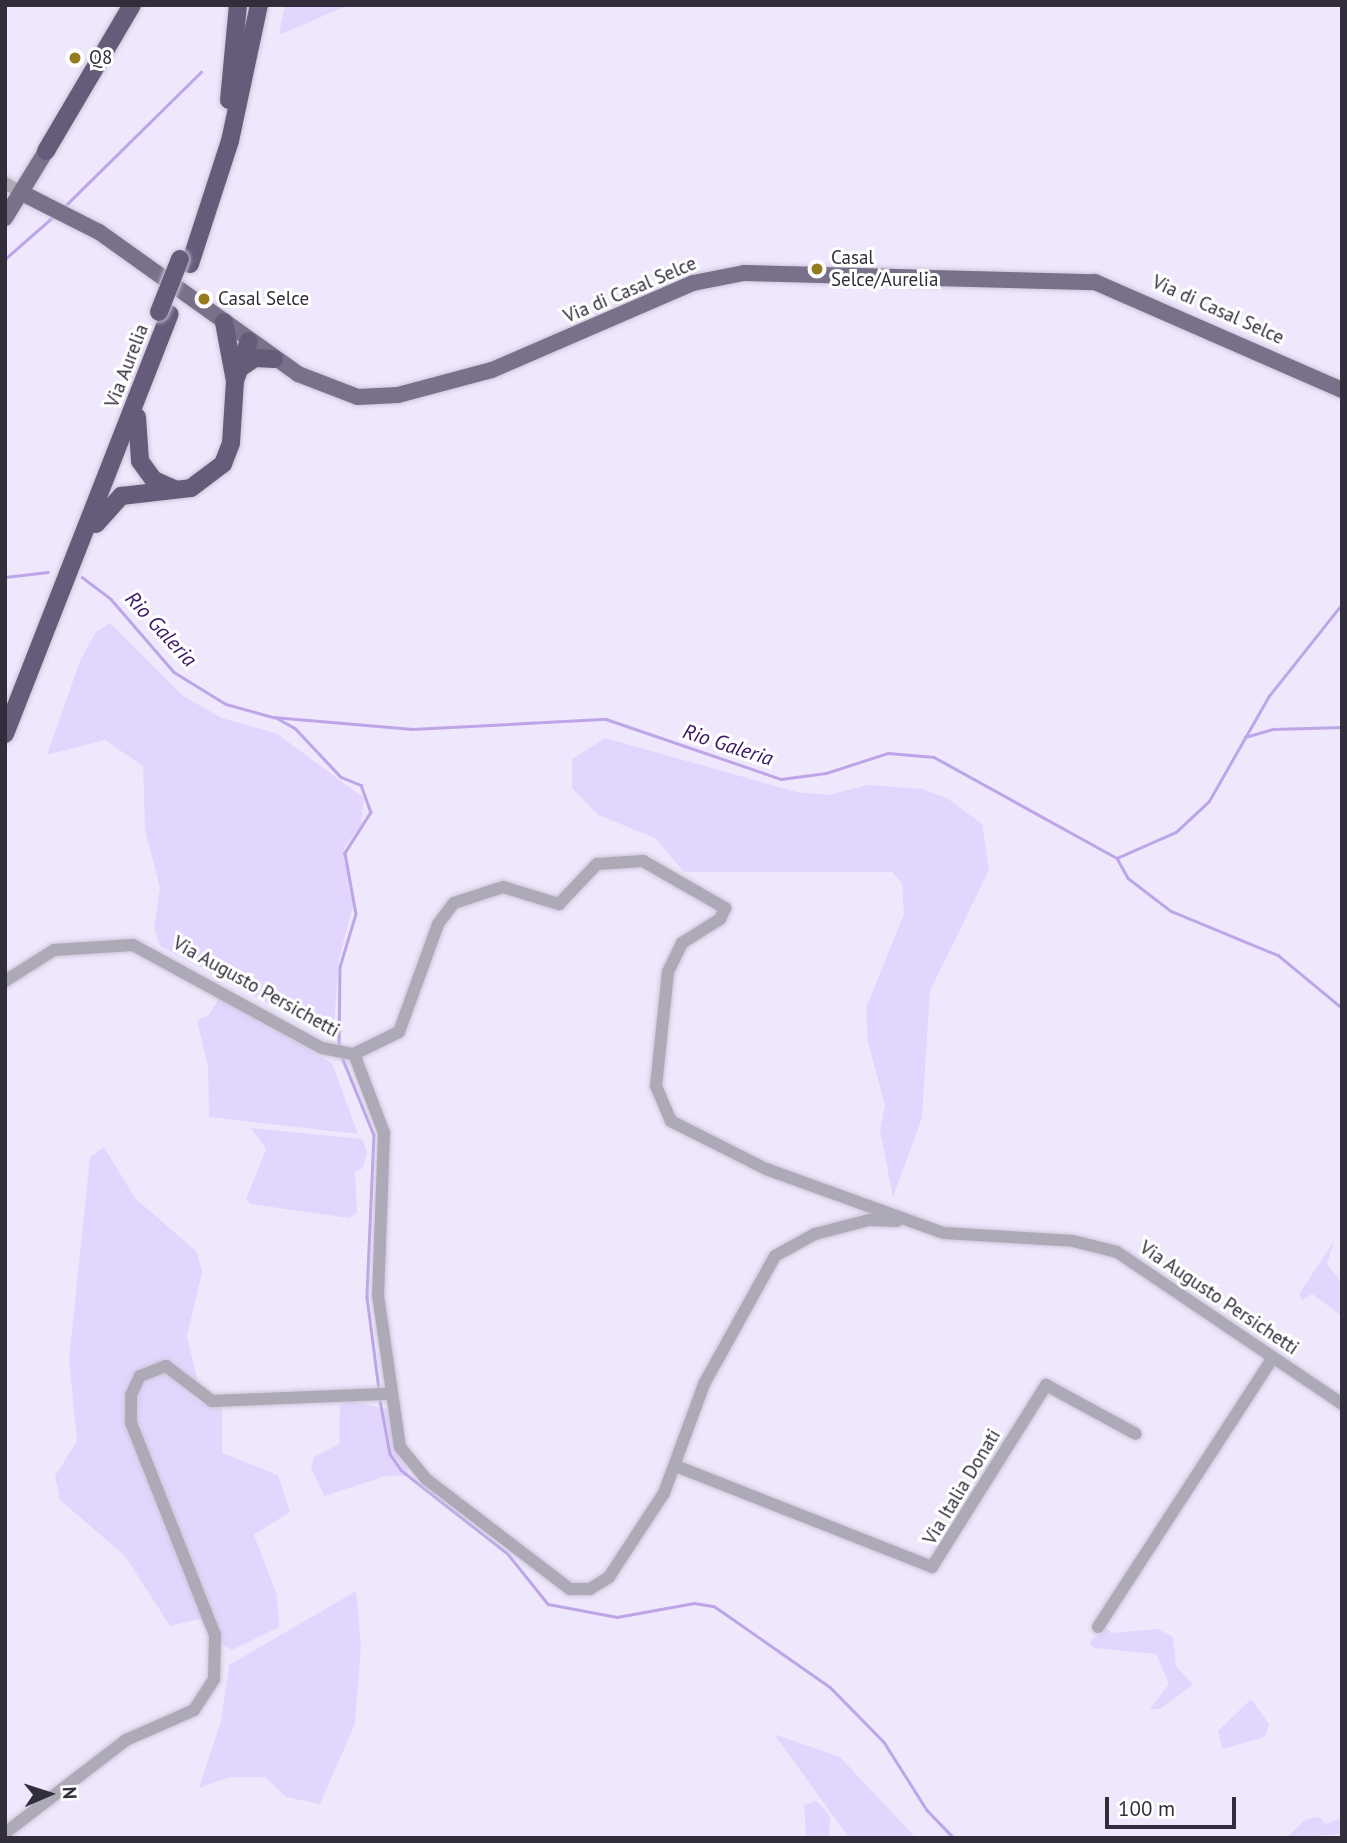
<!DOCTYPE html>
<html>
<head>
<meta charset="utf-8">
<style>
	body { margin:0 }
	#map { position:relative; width:1347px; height:1843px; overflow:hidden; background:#efe8fd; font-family:"PT Sans",sans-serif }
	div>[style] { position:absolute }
	.green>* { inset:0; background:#e3d6fe }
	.stream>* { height:2.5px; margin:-1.25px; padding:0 1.25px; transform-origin:1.25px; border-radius:1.25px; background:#bda5e8 }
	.roads { filter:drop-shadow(0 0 2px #cdc6da) drop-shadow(0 0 2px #cdc6da) }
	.minor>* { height:12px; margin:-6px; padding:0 6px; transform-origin:6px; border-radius:6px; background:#ada9b7 }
	.major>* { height:16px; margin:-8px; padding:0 8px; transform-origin:8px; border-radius:8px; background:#79708a }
	.highway>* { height:18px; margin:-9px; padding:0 9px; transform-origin:9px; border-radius:9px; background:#665c79 }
	.bridges { filter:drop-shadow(0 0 2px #cdc6da) drop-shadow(0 0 2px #cdc6da) }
	.highway-bridge>* { height:18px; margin:-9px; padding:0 9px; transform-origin:9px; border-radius:9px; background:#665c79 }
	.dots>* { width:19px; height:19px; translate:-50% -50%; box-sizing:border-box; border:4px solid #fff; border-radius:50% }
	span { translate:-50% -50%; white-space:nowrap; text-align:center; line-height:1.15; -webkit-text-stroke:6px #fff; paint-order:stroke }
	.poi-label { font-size:19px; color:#312d3a }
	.left { translate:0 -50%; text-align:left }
	.street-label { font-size:19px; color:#312d3a }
	.water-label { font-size:21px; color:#3b1664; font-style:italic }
	.frame { position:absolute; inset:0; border:7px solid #312d3a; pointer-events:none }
	.north { position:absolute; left:14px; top:1759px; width:70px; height:70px; -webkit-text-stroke:5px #fff; paint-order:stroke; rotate:87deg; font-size:19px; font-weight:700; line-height:28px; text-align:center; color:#312d3a }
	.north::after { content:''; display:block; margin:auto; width:24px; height:32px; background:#312d3a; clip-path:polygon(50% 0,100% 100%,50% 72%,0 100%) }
	.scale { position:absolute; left:1105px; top:1797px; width:131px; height:32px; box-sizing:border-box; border:4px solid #312d3a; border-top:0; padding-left:9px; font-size:21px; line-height:24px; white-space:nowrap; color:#312d3a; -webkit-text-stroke:5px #fff; paint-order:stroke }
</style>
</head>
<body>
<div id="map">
	<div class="green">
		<i style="clip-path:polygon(285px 5px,349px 5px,279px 35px)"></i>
		<i style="clip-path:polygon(110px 623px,183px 696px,222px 718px,276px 733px,364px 798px,361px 825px,344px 848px,354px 902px,339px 959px,333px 1038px,160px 946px,154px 928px,160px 888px,145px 829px,143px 766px,105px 740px,47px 755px,80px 661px,96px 632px)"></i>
		<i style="clip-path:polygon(605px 738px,797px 792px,828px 795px,868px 785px,922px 789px,947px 798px,982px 824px,989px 870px,930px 991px,922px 1118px,893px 1197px,880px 1131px,885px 1105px,868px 1043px,866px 1008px,904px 914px,902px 883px,892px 872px,684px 872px,655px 838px,598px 815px,572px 788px,572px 759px)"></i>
		<i style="clip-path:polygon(220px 996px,332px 1063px,358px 1134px,209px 1117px,208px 1067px,197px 1020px,209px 1015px)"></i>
		<i style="clip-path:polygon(251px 1128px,362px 1139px,367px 1152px,363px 1168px,355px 1172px,357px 1213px,349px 1218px,251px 1204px,246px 1199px,266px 1149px)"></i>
		<i style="clip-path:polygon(104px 1147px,135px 1198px,197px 1252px,202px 1272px,187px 1336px,199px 1387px,154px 1363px,131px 1379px,125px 1410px,204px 1618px,170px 1626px,125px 1556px,60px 1500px,55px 1476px,77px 1441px,69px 1359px,90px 1157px)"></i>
		<i style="clip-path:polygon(1334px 1241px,1327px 1264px,1342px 1283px,1342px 1316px,1312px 1294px,1302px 1300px,1299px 1294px)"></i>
		<i style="clip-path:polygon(165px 1370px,200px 1403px,222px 1405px,222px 1453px,278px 1475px,290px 1512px,254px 1535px,277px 1595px,279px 1627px,232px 1650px,219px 1642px,133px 1413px,134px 1393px,146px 1374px)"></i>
		<i style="clip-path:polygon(349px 1401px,387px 1409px,409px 1476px,386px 1476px,324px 1496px,311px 1468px,314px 1457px,339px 1444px,340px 1405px)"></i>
		<i style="clip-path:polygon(356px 1591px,361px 1645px,355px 1724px,320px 1804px,286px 1797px,265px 1777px,230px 1777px,199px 1788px,221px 1721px,229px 1665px)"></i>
		<i style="clip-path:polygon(1106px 1627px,1111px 1633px,1158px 1629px,1173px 1637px,1176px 1666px,1193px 1685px,1160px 1709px,1150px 1709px,1169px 1684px,1156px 1654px,1094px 1648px,1089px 1643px)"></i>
		<i style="clip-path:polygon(1251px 1699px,1269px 1724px,1265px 1737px,1222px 1749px,1218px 1731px)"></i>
		<i style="clip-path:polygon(774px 1734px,840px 1757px,916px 1838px,849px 1838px)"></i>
		<i style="clip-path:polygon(817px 1801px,830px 1816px,829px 1838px,806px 1838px,804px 1805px)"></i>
		<i style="clip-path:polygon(1320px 1817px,1325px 1824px,1342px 1818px,1342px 1834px,1286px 1838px,1306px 1819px)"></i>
	</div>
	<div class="stream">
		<i style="left:65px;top:206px;width:191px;rotate:-44.6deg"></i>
		<i style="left:5px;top:259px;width:67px;rotate:-41.3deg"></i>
		<i style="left:5px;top:577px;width:43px;rotate:-6.6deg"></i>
		<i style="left:82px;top:577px;width:36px;rotate:37deg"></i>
		<i style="left:111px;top:599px;width:96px;rotate:49.2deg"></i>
		<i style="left:174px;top:672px;width:61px;rotate:31.6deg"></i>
		<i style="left:226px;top:704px;width:49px;rotate:15.5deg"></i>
		<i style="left:273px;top:717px;width:140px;rotate:4.9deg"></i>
		<i style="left:412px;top:729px;width:194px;rotate:-3deg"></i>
		<i style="left:606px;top:719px;width:185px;rotate:18.9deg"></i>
		<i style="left:781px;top:779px;width:45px;rotate:-7.6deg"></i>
		<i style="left:826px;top:773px;width:65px;rotate:-17.9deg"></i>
		<i style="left:888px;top:753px;width:46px;rotate:5deg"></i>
		<i style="left:934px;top:757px;width:209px;rotate:28.9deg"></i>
		<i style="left:1117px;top:858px;width:23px;rotate:61deg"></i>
		<i style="left:1128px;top:878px;width:54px;rotate:37.5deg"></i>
		<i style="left:1171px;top:911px;width:116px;rotate:22.4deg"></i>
		<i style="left:1278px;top:955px;width:83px;rotate:39.6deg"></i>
		<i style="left:275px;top:717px;width:23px;rotate:29deg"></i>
		<i style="left:295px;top:728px;width:67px;rotate:46.8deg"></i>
		<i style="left:341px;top:777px;width:22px;rotate:22deg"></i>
		<i style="left:361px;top:785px;width:29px;rotate:70deg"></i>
		<i style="left:371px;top:812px;width:49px;rotate:122.4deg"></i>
		<i style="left:345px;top:853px;width:62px;rotate:79.8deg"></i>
		<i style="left:356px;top:914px;width:55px;rotate:106.8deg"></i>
		<i style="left:340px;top:967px;width:79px;rotate:90.7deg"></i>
		<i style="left:1245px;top:737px;width:29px;rotate:-16deg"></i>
		<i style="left:1273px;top:729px;width:69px;rotate:-1.7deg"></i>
		<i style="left:1117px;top:858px;width:64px;rotate:-23.8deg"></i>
		<i style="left:1176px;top:832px;width:45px;rotate:-43.2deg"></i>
		<i style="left:1209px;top:801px;width:121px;rotate:-60.3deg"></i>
		<i style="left:1269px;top:696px;width:117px;rotate:-51.6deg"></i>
		<i style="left:342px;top:1057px;width:84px;rotate:67.7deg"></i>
		<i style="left:374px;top:1135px;width:162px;rotate:92.5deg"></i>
		<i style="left:367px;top:1297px;width:93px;rotate:82.6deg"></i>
		<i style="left:380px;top:1400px;width:55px;rotate:79.5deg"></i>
		<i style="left:390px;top:1454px;width:19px;rotate:55deg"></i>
		<i style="left:401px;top:1470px;width:136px;rotate:38.1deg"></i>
		<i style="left:508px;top:1554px;width:64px;rotate:51.3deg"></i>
		<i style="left:548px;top:1604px;width:70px;rotate:10.7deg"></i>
		<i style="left:617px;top:1617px;width:78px;rotate:-10.3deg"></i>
		<i style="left:694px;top:1603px;width:20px;rotate:9deg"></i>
		<i style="left:714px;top:1606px;width:141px;rotate:34.9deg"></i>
		<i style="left:830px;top:1687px;width:77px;rotate:45.5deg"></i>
		<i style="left:884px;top:1742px;width:80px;rotate:57.7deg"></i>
		<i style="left:927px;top:1810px;width:39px;rotate:46deg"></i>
	</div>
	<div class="roads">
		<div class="minor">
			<i style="left:5px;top:183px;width:20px;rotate:30deg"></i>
			<i style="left:5px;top:981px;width:58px;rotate:-32.3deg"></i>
			<i style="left:54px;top:950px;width:79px;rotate:-3.6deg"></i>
			<i style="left:133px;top:945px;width:215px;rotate:28.6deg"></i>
			<i style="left:322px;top:1048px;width:33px;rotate:11deg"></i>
			<i style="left:354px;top:1054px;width:50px;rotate:-26.1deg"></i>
			<i style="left:399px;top:1032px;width:115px;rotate:-70.1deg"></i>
			<i style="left:438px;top:924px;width:26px;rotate:-53deg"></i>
			<i style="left:454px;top:903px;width:52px;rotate:-18.1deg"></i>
			<i style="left:503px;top:887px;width:59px;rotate:16.9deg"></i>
			<i style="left:559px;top:904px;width:55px;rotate:-46.5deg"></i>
			<i style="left:597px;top:864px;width:46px;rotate:-3.7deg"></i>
			<i style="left:643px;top:861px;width:95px;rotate:29.8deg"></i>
			<i style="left:725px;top:908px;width:12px;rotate:114deg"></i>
			<i style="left:720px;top:919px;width:45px;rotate:147.7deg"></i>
			<i style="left:682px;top:943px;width:32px;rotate:116deg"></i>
			<i style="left:668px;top:972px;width:115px;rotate:96deg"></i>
			<i style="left:656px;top:1086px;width:38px;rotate:67deg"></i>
			<i style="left:671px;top:1121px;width:106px;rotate:26.8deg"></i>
			<i style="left:766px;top:1169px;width:189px;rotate:19.8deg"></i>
			<i style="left:944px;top:1233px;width:129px;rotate:3.5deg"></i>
			<i style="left:1073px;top:1241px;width:45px;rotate:14deg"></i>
			<i style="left:1117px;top:1252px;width:272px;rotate:34deg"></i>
			<i style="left:354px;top:1054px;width:85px;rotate:69.2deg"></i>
			<i style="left:384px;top:1133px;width:162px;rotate:92.1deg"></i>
			<i style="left:378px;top:1295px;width:154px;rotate:81.8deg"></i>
			<i style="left:400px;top:1447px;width:41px;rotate:50.9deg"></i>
			<i style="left:426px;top:1479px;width:181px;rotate:37.4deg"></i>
			<i style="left:570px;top:1589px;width:20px"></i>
			<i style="left:590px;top:1589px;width:22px;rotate:-32deg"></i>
			<i style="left:609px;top:1577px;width:100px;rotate:-56.8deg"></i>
			<i style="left:664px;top:1493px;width:116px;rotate:-69.8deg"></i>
			<i style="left:704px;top:1384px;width:146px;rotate:-61deg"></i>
			<i style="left:775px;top:1256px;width:46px;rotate:-28.8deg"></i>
			<i style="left:815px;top:1234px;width:56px;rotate:-14.5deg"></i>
			<i style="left:869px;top:1220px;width:28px;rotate:2deg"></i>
			<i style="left:676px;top:1466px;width:275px;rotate:21.5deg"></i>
			<i style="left:932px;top:1567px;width:215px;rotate:-57.9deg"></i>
			<i style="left:1046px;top:1385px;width:102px;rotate:28.6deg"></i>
			<i style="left:1098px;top:1627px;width:321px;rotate:-57deg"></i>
			<i style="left:5px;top:1833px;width:153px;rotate:-37.5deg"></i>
			<i style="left:126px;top:1740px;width:74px;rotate:-23.8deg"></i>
			<i style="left:194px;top:1710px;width:37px;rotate:-57deg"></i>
			<i style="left:214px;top:1679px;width:44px;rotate:-88.7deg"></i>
			<i style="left:215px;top:1635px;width:228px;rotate:-111.6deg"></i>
			<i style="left:131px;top:1423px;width:28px;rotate:-90deg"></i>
			<i style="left:131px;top:1395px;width:21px;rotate:-65deg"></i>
			<i style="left:140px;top:1376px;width:28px;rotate:-21deg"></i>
			<i style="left:166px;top:1366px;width:58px;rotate:37.3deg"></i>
			<i style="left:212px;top:1401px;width:178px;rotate:-2.3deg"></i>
		</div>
		<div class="major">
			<i style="left:22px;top:193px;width:86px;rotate:26.9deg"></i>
			<i style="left:99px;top:232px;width:244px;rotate:35.5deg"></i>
			<i style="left:298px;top:374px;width:64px;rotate:21deg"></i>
			<i style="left:358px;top:397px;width:40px;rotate:-2.9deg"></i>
			<i style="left:398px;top:395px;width:97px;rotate:-14.9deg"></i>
			<i style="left:492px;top:370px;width:219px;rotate:-23.4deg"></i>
			<i style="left:693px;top:283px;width:52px;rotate:-11.1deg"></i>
			<i style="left:744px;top:273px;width:351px;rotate:1.5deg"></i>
			<i style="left:1095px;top:282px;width:270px;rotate:23.6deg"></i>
			<i style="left:5px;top:218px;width:79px;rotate:-58.5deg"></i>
		</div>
		<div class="highway">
			<i style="left:229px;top:100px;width:95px;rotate:-84.6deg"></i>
			<i style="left:46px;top:151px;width:169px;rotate:-59.5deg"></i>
			<i style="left:190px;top:264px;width:129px;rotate:-72deg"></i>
			<i style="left:230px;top:141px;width:139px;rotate:-78deg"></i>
			<i style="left:239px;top:369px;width:19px;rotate:-35deg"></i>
			<i style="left:255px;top:358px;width:19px;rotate:3deg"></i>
			<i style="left:236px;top:378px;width:39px;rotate:-71deg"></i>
			<i style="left:137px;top:417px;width:44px;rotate:86.1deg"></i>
			<i style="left:140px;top:461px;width:24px;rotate:54deg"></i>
			<i style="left:154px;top:480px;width:22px;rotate:24deg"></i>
			<i style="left:96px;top:524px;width:38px;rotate:-48deg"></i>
			<i style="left:121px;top:496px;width:70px;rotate:-6.5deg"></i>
			<i style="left:191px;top:488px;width:40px;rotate:-37deg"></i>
			<i style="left:223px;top:464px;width:22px;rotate:-69deg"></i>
			<i style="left:231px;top:443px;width:62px;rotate:-86.3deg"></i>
			<i style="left:235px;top:381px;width:60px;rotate:-100.6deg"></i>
			<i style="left:5px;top:734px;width:451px;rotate:-68.6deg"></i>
		</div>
	</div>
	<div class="bridges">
		<div class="highway-bridge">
			<i style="left:159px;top:312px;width:57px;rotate:-68.4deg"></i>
		</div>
	</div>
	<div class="dots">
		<i style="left:75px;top:58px;background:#967a22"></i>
		<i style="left:817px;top:269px;background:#967a22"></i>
		<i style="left:204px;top:299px;background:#967a22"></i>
	</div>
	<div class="poi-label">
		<span class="left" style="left:89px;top:58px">Q8</span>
		<span class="left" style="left:831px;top:269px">Casal<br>Selce/Aurelia</span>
		<span class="left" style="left:218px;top:299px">Casal Selce</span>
	</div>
	<div class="street-label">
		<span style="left:630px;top:290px;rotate:-23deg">Via di Casal Selce</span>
		<span style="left:1218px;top:310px;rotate:24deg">Via di Casal Selce</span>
		<span style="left:127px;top:366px;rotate:-69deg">Via Aurelia</span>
		<span style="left:256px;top:987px;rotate:29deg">Via Augusto Persichetti</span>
		<span style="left:1219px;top:1298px;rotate:34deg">Via Augusto Persichetti</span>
		<span style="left:962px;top:1487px;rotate:-59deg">Via Italia Donati</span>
	</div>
	<div class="water-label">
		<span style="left:161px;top:629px;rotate:47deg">Rio Galeria</span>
		<span style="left:728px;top:745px;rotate:18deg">Rio Galeria</span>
	</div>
	<div class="frame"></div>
	<div class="north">N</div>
	<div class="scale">100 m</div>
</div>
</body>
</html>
